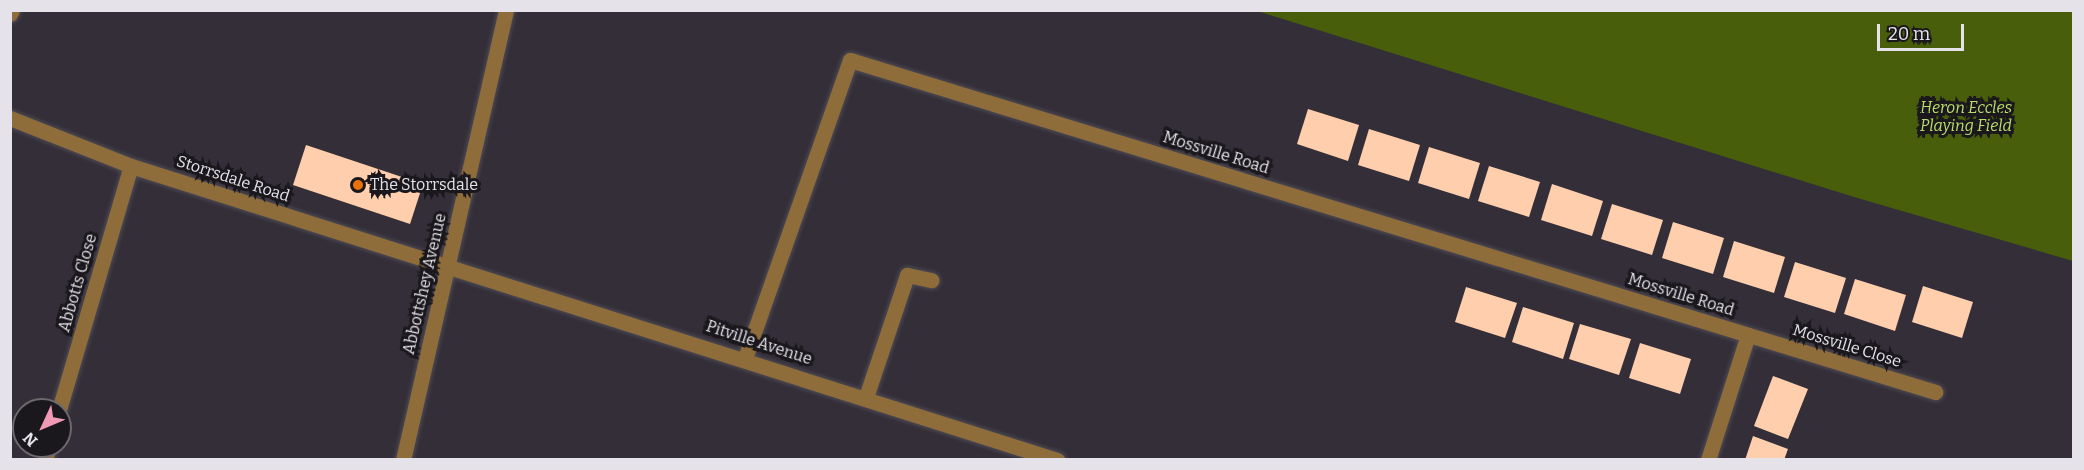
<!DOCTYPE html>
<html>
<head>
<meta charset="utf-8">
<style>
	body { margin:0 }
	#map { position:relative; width:2084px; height:470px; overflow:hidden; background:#332e38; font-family:Bitter,serif }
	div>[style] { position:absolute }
	.green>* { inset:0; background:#495e0b }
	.building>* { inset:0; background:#ffcfad }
	.roads { filter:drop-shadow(0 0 2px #4f4b54) drop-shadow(0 0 2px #4f4b54) }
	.minor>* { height:15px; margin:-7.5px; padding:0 7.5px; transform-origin:7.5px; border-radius:7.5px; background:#8f6d3b }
	.dots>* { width:16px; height:16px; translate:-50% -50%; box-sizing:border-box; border:3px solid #1a181c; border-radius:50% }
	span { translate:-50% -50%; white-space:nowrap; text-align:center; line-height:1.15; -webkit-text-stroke:6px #1a181c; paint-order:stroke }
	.park-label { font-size:16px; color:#badd6a; font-style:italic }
	.street-label { font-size:16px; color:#e5e2e9 }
	.poi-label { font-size:16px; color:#e5e2e9 }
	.left { translate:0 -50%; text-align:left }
	.frame { position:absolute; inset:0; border:12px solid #e5e2e9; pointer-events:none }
	.north { position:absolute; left:12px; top:398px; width:60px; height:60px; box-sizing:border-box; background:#1a181c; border:2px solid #6b696e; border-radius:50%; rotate:226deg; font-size:16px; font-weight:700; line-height:24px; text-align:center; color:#e5e2e9 }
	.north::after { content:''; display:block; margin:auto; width:21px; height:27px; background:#f09ab6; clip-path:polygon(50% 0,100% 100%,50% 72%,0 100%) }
	.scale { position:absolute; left:1877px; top:24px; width:87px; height:27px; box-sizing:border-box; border:3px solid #e5e2e9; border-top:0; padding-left:8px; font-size:18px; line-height:21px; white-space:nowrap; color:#e5e2e9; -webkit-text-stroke:4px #1a181c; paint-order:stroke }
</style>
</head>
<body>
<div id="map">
	<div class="green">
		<i style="clip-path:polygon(1257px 11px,2073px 11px,2073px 261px,1854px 197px)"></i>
	</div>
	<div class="building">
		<i style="clip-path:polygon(1308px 109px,1359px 125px,1348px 161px,1297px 144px)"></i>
		<i style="clip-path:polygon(1369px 129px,1420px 145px,1409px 181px,1358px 165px)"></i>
		<i style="clip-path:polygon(306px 145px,423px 184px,410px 224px,293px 185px)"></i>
		<i style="clip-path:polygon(1429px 147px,1480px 163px,1469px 199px,1418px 183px)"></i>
		<i style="clip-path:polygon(1489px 166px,1540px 182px,1529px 217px,1478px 201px)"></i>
		<i style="clip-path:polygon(1552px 184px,1603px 201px,1592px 236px,1541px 220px)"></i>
		<i style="clip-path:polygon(1612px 204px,1663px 220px,1652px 255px,1601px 239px)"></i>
		<i style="clip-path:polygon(1673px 222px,1724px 238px,1713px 274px,1662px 258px)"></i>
		<i style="clip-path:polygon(1734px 241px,1785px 257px,1774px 293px,1723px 277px)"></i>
		<i style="clip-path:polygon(1795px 262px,1846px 278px,1835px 313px,1784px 297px)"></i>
		<i style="clip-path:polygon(1855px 279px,1906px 295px,1895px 331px,1844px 314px)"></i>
		<i style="clip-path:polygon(1923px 286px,1973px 302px,1962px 338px,1912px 322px)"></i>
		<i style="clip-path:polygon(1466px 287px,1517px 303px,1505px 338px,1455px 322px)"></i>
		<i style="clip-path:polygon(1523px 307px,1574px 323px,1563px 359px,1512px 342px)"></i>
		<i style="clip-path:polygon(1580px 324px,1631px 339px,1619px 375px,1569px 359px)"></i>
		<i style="clip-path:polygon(1640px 343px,1691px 359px,1680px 394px,1629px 378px)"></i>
		<i style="clip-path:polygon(1773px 376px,1808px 389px,1788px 439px,1754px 426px)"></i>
		<i style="clip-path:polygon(1753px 436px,1788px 449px,1784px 460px,1745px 460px)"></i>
	</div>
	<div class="roads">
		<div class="minor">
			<i style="left:10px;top:14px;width:4px;rotate:-63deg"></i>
			<i style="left:10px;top:118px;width:130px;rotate:21.6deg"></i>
			<i style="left:131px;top:166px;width:972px;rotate:17.61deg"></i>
			<i style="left:745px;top:358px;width:316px;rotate:-70.6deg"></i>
			<i style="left:850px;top:60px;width:1135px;rotate:17.01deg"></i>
			<i style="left:866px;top:397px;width:129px;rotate:-71.4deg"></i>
			<i style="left:907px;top:275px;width:25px;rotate:12deg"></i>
			<i style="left:59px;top:410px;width:254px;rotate:-73.6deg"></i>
			<i style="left:45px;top:460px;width:15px;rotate:-74deg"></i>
			<i style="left:403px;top:460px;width:462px;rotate:-77.1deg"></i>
			<i style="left:1708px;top:460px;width:131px;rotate:-72.3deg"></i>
		</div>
	</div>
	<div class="dots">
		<i style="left:358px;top:185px;background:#e8710a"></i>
	</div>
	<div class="park-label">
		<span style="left:1966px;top:117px">Heron Eccles<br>Playing Field</span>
	</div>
	<div class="street-label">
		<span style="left:1216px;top:153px;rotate:17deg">Mossville Road</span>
		<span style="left:233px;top:179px;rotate:18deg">Storrsdale Road</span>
		<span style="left:78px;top:283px;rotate:-74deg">Abbotts Close</span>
		<span style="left:425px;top:284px;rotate:-77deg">Abbottshey Avenue</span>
		<span style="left:1681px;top:295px;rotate:17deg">Mossville Road</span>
		<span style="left:759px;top:343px;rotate:18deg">Pitville Avenue</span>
		<span style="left:1847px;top:346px;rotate:17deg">Mossville Close</span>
	</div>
	<div class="poi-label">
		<span class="left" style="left:370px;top:185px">The Storrsdale</span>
	</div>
	<div class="frame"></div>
	<div class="north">N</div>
	<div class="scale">20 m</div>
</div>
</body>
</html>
